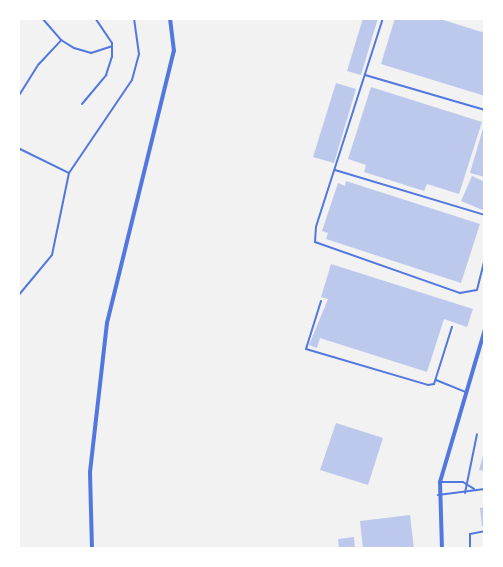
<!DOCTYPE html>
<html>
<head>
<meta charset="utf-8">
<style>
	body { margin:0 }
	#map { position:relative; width:503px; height:567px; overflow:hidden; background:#f2f2f2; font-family:"Archivo Narrow",sans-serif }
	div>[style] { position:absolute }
	.building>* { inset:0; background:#bdc9ec }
	.service>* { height:2px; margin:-1px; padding:0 1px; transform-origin:1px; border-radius:1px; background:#5277de }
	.minor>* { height:4px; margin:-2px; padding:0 2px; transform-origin:2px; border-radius:2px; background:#5277de }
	span { translate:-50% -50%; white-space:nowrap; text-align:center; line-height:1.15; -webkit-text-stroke:5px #fff; paint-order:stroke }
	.frame { position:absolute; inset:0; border:20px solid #fff; pointer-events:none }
</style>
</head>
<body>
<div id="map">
	<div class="building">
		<i style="clip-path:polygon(363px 18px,378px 18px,361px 75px,347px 71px)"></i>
		<i style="clip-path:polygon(395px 18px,437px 18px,485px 33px,485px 96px,381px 64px)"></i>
		<i style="clip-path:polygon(336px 83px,356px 89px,334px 163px,313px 157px)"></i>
		<i style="clip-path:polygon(371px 87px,482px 122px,459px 194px,427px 184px,424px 191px,364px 172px,366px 165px,348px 159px)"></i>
		<i style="clip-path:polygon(484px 125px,485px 126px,485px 177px,470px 173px)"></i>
		<i style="clip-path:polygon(472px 176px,485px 182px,485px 211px,461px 201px)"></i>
		<i style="clip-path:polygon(346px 181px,480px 224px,461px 283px,326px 239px,328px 233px,322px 231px,338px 183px,345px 186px)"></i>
		<i style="clip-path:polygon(331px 264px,473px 309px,467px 327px,444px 319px,427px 372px,320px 338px,317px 348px,309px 345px,328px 299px,321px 297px)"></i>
		<i style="clip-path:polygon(336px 423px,383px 438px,368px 485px,320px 470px)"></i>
		<i style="clip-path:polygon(484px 452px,485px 452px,485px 471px,479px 470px)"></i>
		<i style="clip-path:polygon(485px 507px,485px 526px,482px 526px,480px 508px)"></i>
		<i style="clip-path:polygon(410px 515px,414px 549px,363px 549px,360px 521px)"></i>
		<i style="clip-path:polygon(354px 537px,355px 549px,339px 549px,338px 539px)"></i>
	</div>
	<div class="service">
		<i style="left:42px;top:18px;width:29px;rotate:49deg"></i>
		<i style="left:61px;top:40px;width:15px;rotate:32deg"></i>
		<i style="left:74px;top:48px;width:18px;rotate:16deg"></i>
		<i style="left:91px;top:53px;width:22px;rotate:-18deg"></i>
		<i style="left:383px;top:18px;width:219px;rotate:107.8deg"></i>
		<i style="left:316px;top:227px;width:15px;rotate:94deg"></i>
		<i style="left:315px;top:242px;width:154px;rotate:19.4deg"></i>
		<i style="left:460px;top:293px;width:17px;rotate:-10deg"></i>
		<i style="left:477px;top:290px;width:32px;rotate:-76deg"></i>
		<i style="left:484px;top:18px;width:1px"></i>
		<i style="left:365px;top:75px;width:125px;rotate:16.3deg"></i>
		<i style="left:18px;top:97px;width:39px;rotate:-58deg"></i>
		<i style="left:39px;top:64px;width:33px;rotate:-47deg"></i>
		<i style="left:82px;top:104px;width:38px;rotate:-50deg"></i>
		<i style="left:106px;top:75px;width:19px;rotate:-72deg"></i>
		<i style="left:112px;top:57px;width:14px;rotate:-90deg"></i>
		<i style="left:112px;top:43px;width:30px;rotate:-124deg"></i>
		<i style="left:18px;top:148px;width:57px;rotate:26.1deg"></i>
		<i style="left:335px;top:170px;width:157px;rotate:16.7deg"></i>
		<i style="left:18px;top:296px;width:53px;rotate:-50.3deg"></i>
		<i style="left:52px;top:255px;width:84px;rotate:-78.3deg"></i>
		<i style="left:69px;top:173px;width:112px;rotate:-55.9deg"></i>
		<i style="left:132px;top:80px;width:27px;rotate:-75deg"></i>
		<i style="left:139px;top:54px;width:36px;rotate:-98deg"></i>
		<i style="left:321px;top:301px;width:50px;rotate:107.4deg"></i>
		<i style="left:306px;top:349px;width:127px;rotate:16.4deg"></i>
		<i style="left:428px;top:385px;width:6px;rotate:-9deg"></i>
		<i style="left:434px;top:384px;width:60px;rotate:-72.5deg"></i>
		<i style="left:436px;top:380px;width:31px;rotate:22deg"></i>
		<i style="left:440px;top:482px;width:23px"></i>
		<i style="left:463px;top:482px;width:13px;rotate:32deg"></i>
		<i style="left:465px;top:493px;width:60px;rotate:-78.5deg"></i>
		<i style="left:438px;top:495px;width:47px;rotate:-7.3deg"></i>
		<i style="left:470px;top:549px;width:15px;rotate:-90deg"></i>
		<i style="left:470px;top:534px;width:15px;rotate:-11deg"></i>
	</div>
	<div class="minor">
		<i style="left:92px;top:549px;width:77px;rotate:-91.5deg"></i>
		<i style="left:90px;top:472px;width:150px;rotate:-83.5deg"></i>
		<i style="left:107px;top:323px;width:280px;rotate:-76.2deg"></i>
		<i style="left:174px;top:51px;width:33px;rotate:-97deg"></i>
		<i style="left:442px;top:549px;width:67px;rotate:-91.7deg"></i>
		<i style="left:440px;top:482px;width:159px;rotate:-73.6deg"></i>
	</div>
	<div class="frame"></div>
</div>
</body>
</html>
